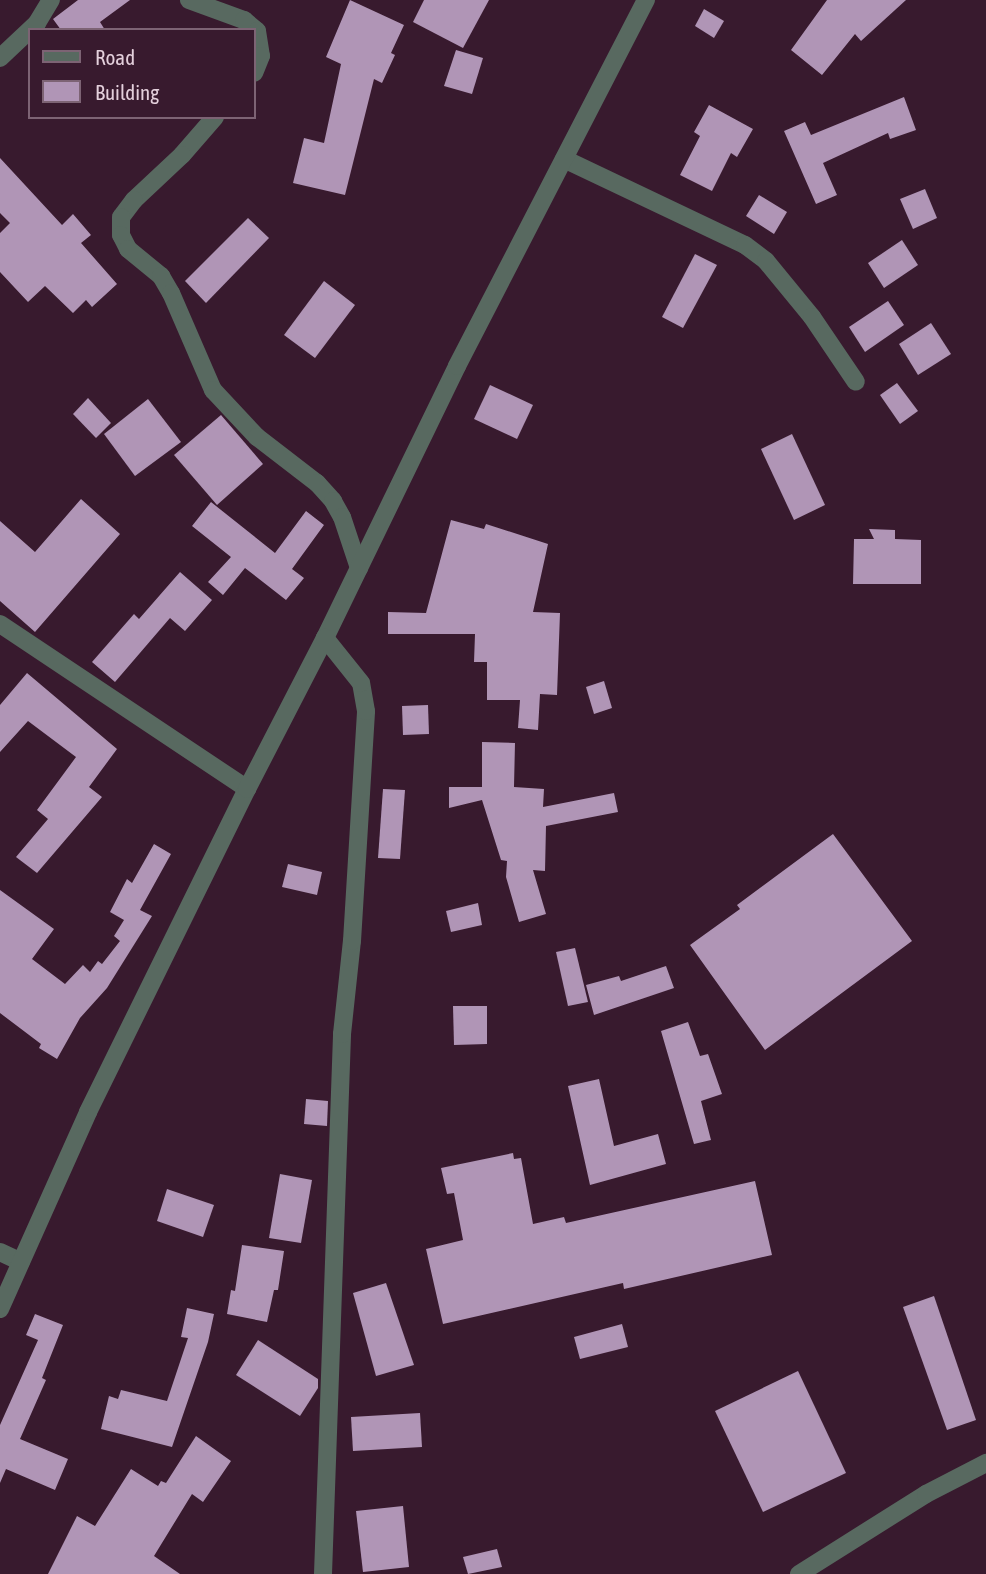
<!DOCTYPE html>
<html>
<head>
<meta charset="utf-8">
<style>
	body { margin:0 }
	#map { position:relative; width:986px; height:1574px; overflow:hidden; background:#381a2e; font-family:"Asap Condensed",sans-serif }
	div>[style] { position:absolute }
	.building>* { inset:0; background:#b095b6 }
	.minor>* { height:18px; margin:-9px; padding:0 9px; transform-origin:9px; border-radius:9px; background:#586960 }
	span { translate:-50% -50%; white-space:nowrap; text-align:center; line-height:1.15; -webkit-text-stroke:7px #381a2e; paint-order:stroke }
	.legend { position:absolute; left:28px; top:28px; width:228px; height:91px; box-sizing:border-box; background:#381a2e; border:2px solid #7d6374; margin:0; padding:9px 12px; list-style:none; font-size:21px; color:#e4d0dc }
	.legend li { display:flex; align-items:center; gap:14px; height:35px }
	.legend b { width:35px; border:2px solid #7d6374 }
</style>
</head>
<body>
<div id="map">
	<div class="building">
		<i style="clip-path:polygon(78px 0,130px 0,100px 22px,105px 30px,61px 30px,53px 19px)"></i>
		<i style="clip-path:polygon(350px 0,404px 25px,391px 53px,395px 55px,382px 83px,374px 79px,345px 195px,293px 183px,304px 138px,324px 143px,341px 64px,326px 57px)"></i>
		<i style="clip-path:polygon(424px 0,489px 0,463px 48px,413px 22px)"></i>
		<i style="clip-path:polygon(827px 0,906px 0,861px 41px,855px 34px,822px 75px,791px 50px)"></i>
		<i style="clip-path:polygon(704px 9px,724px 21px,714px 38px,695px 26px)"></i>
		<i style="clip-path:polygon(456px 50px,483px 58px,472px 94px,444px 86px)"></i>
		<i style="clip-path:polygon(904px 97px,916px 130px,890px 139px,888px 133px,823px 163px,837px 195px,816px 204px,784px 131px,805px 122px,811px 135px)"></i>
		<i style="clip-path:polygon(709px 105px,753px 129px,737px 157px,731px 153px,712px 191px,680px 175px,700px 136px,694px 132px)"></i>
		<i style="clip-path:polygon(0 158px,62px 225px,73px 214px,91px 235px,81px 243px,117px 284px,92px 307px,86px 300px,73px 313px,45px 286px,28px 302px,0 272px,0 233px,10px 223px,0 213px)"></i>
		<i style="clip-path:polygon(925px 189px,937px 218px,913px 229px,900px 199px)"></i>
		<i style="clip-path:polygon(759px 195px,787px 212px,774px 234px,746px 216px)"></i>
		<i style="clip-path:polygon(248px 218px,269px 238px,206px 303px,185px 281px)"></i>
		<i style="clip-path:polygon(902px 240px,918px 265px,884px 288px,868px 263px)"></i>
		<i style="clip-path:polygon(695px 254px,717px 265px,683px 328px,662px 317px)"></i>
		<i style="clip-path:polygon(324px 281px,355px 305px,315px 358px,284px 335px)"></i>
		<i style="clip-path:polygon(888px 301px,904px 325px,865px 352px,849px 327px)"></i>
		<i style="clip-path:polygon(931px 323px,951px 354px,918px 375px,899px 344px)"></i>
		<i style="clip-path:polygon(897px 383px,918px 411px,900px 424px,880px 395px)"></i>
		<i style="clip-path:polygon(490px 385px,533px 405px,517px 439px,474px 419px)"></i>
		<i style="clip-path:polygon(88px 398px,111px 423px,96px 438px,73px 414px)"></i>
		<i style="clip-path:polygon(148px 399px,181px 442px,135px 476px,104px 434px)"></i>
		<i style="clip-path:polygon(221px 415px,263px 464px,217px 505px,174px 455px)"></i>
		<i style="clip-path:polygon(792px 434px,825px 505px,794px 520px,761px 449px)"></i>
		<i style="clip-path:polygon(81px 499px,120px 534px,35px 632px,0 601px,0 521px,35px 552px)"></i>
		<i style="clip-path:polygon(211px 502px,275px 553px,306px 511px,324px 525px,292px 569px,304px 578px,286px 600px,245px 568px,223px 595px,208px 582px,231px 557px,192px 526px)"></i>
		<i style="clip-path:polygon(451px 520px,484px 529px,486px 524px,548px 544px,533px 612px,560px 613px,557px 695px,540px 694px,538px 730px,518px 728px,520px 700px,487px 700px,487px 662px,474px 662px,475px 634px,388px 634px,388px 612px,426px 613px)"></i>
		<i style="clip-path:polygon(869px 529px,895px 530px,895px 539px,921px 540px,921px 584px,853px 584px,854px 539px,874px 539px)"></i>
		<i style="clip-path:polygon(180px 572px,212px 600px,185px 631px,170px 618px,115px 682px,92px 662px,134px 614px,139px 619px)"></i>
		<i style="clip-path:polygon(27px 673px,117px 749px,89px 787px,102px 797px,37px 873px,16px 857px,48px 819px,37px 810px,76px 757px,28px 721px,0 752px,0 705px)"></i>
		<i style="clip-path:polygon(604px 681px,612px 708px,594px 714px,586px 687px)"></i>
		<i style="clip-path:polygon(428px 705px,429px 734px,403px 735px,402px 706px)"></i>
		<i style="clip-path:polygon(482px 742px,515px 743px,514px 787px,544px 789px,543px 807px,614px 793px,618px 812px,546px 826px,545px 871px,533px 870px,546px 914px,519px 922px,506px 877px,507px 861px,501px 860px,482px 800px,449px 808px,449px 787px,482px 787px)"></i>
		<i style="clip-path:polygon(383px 789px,405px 790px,400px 859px,378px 858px)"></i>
		<i style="clip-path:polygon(833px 834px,912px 941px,765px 1050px,690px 945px,740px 909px,737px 905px)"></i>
		<i style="clip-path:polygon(154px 844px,171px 854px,140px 910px,152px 916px,107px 988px,80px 1018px,57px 1059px,39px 1048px,41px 1044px,0 1013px,0 890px,54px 929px,32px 959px,65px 984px,83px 965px,90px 972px,98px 961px,102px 964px,120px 941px,114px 936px,124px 920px,110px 912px,127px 879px,132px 883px)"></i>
		<i style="clip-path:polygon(288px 864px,322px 872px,317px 895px,282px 887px)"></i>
		<i style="clip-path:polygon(478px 903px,482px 925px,451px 932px,446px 911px)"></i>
		<i style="clip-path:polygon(575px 948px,588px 1002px,568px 1006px,556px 952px)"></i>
		<i style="clip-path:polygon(666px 966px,674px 988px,594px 1015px,586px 985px,619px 976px,621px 981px)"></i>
		<i style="clip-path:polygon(453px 1006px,487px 1006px,487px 1044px,454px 1045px)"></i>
		<i style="clip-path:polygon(688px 1022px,700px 1056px,708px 1054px,722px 1094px,701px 1101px,711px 1140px,694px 1144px,661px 1031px)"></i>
		<i style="clip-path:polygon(599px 1079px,614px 1146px,658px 1134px,666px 1164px,590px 1185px,568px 1086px)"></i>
		<i style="clip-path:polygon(306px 1099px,328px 1101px,327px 1126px,304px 1124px)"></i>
		<i style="clip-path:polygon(513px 1153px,514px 1159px,521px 1158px,533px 1224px,564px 1217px,566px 1223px,755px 1181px,772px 1255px,624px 1289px,623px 1283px,443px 1324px,426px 1249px,463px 1240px,454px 1193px,447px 1194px,441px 1168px)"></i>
		<i style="clip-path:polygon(280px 1174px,312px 1180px,301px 1243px,269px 1238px)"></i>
		<i style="clip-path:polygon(167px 1189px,214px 1205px,203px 1237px,157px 1221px)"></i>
		<i style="clip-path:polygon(242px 1245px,284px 1251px,278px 1290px,274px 1290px,267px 1322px,227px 1314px,231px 1290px,235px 1291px)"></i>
		<i style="clip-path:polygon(386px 1283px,414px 1365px,376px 1376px,353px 1293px)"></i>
		<i style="clip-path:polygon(934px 1296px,976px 1420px,947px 1430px,903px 1307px)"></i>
		<i style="clip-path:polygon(187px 1308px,214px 1314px,208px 1342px,172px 1447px,101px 1429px,109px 1396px,118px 1399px,121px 1390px,167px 1401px,188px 1338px,181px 1337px)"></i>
		<i style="clip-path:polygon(35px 1314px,63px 1325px,42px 1378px,46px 1380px,20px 1439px,68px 1459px,55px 1490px,6px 1469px,0 1483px,0 1425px,38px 1340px,26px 1335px)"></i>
		<i style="clip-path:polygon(622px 1324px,628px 1347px,580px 1359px,574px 1337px)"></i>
		<i style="clip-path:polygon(258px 1340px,318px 1379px,318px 1388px,300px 1416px,236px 1375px)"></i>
		<i style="clip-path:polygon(798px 1371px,846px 1473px,763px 1512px,715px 1411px)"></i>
		<i style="clip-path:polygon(420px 1413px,422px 1447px,353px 1451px,351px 1417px)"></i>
		<i style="clip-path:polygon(196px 1436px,231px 1461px,203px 1502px,192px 1494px,154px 1556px,180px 1574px,48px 1574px,77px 1516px,95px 1526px,131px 1469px,158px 1486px,161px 1481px,166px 1483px)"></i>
		<i style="clip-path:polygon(403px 1506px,409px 1567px,363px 1572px,356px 1511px)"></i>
		<i style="clip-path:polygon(497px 1549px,502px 1567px,468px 1574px,463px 1557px)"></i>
	</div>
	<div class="minor">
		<i style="left:189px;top:0;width:59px;rotate:20deg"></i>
		<i style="left:244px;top:20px;width:17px;rotate:40deg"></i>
		<i style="left:257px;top:31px;width:25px;rotate:81deg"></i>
		<i style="left:261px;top:56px;width:18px;rotate:112deg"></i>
		<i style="left:0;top:58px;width:51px;rotate:-43.4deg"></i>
		<i style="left:37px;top:23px;width:27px;rotate:-59deg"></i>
		<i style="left:215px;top:117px;width:50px;rotate:131deg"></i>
		<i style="left:182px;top:155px;width:66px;rotate:136.8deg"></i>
		<i style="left:134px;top:200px;width:21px;rotate:127deg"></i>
		<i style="left:121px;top:217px;width:18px;rotate:90deg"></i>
		<i style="left:121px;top:235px;width:16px;rotate:63deg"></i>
		<i style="left:128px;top:249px;width:43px;rotate:39.3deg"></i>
		<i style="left:161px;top:276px;width:20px;rotate:60deg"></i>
		<i style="left:171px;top:293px;width:106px;rotate:66.6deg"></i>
		<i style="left:213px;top:390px;width:64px;rotate:46.9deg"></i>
		<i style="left:257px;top:437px;width:76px;rotate:37.5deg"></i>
		<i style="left:317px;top:483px;width:24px;rotate:48deg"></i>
		<i style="left:333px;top:501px;width:18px;rotate:61deg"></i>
		<i style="left:342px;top:517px;width:54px;rotate:71.6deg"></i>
		<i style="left:564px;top:159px;width:200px;rotate:25.4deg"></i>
		<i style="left:745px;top:245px;width:26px;rotate:37deg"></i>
		<i style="left:766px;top:261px;width:72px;rotate:50.6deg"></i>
		<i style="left:812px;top:317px;width:78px;rotate:55.9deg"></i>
		<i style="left:0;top:624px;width:297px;rotate:33.7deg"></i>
		<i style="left:0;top:1252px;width:23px;rotate:25deg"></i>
		<i style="left:0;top:1309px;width:216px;rotate:-65.9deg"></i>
		<i style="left:88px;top:1112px;width:360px;rotate:-63.8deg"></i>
		<i style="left:247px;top:789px;width:170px;rotate:-62.7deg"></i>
		<i style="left:325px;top:638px;width:302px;rotate:-64.1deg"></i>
		<i style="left:457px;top:366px;width:412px;rotate:-62.7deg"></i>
		<i style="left:323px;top:1574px;width:540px;rotate:-87.98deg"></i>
		<i style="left:342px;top:1034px;width:94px;rotate:-83.9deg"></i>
		<i style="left:352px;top:941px;width:230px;rotate:-86.5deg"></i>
		<i style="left:366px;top:711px;width:28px;rotate:-100deg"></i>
		<i style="left:361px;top:683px;width:58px;rotate:-128.7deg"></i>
		<i style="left:799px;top:1574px;width:150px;rotate:-32.2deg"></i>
		<i style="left:926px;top:1494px;width:68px;rotate:-27.3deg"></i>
	</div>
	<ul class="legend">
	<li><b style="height:9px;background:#586960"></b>Road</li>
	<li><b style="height:19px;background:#b095b6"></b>Building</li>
	</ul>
</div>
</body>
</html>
